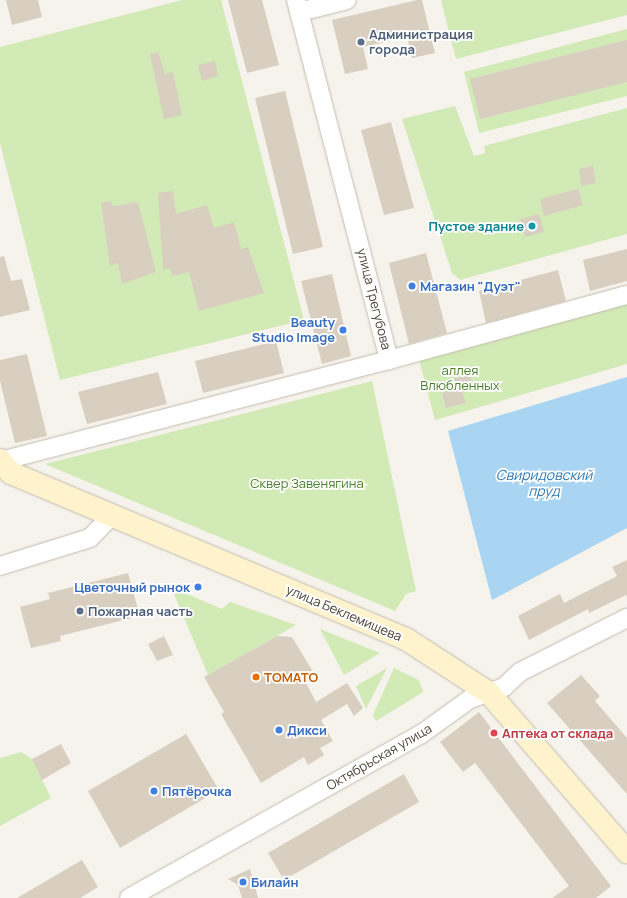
<!DOCTYPE html>
<html>
<head>
<meta charset="utf-8">
<style>
	body { margin:0 }
	#map { position:relative; width:627px; height:898px; overflow:hidden; background:#f6f3ec; font-family:Manrope,sans-serif }
	div>[style] { position:absolute }
	.green>* { inset:0; background:#d2eab5 }
	.water>* { inset:0; background:#a9d4f2 }
	.building>* { inset:0; background:#d8cfc1 }
	.roads { filter:drop-shadow(0 0 1px #c2bbae) drop-shadow(0 0 1px #c2bbae) }
	.minor>* { height:18px; margin:-9px; padding:0 9px; transform-origin:9px; border-radius:9px; background:#fff }
	.secondary>* { height:22px; margin:-11px; padding:0 11px; transform-origin:11px; border-radius:11px; background:#fff3cd }
	.dots>* { width:11px; height:11px; translate:-50% -50%; box-sizing:border-box; border:2px solid #fff; border-radius:50% }
	span { translate:-50% -50%; white-space:nowrap; text-align:center; line-height:1.15; -webkit-text-stroke:3.5px #fff; paint-order:stroke }
	.service-label { font-size:13px; color:#4e5e75; font-weight:700 }
	.left { translate:0 -50%; text-align:left }
	.culture-label { font-size:13px; color:#0d838f; font-weight:700 }
	.right { translate:-100% -50%; text-align:right }
	.shop-label { font-size:13px; color:#366cbe; font-weight:700 }
	.street-label { font-size:13px; color:#4b4439 }
	.park-label { font-size:13px; color:#4a7f2a }
	.food-label { font-size:13px; color:#c56008; font-weight:700 }
	.health-label { font-size:13px; color:#be3a42; font-weight:700 }
	.water-label { font-size:14px; color:#2e7ab2; font-style:italic }
</style>
</head>
<body>
<div id="map">
	<div class="green">
		<i style="clip-path:polygon(182px 0,221px 0,304px 320px,60px 380px,0 143px,0 47px)"></i>
		<i style="clip-path:polygon(441px 0,627px 0,627px 15px,456px 59px)"></i>
		<i style="clip-path:polygon(627px 29px,627px 96px,479px 133px,464px 72px)"></i>
		<i style="clip-path:polygon(455px 106px,474px 156px,485px 153px,484px 146px,627px 108px,627px 234px,460px 280px,452px 273px,402px 119px)"></i>
		<i style="clip-path:polygon(627px 300px,627px 364px,435px 420px,418px 356px)"></i>
		<i style="clip-path:polygon(372px 381px,416px 591px,406px 594px,395px 611px,45px 464px)"></i>
		<i style="clip-path:polygon(171px 587px,222px 609px,230px 602px,296px 625px,208px 675px)"></i>
		<i style="clip-path:polygon(320px 629px,380px 653px,344px 675px)"></i>
		<i style="clip-path:polygon(387px 668px,366px 709px,356px 686px)"></i>
		<i style="clip-path:polygon(394px 668px,419px 680px,423px 692px,376px 721px,373px 715px)"></i>
		<i style="clip-path:polygon(21px 752px,32px 759px,51px 798px,0 826px,0 758px)"></i>
	</div>
	<div class="water">
		<i style="clip-path:polygon(627px 377px,627px 528px,492px 600px,448px 431px)"></i>
	</div>
	<div class="building">
		<i style="clip-path:polygon(6px 0,38px 0,42px 17px,12px 25px)"></i>
		<i style="clip-path:polygon(228px 0,262px 0,279px 65px,247px 73px)"></i>
		<i style="clip-path:polygon(417px 0,422px 0,435px 53px,412px 58px,407px 37px,363px 47px,368px 69px,345px 74px,332px 20px)"></i>
		<i style="clip-path:polygon(627px 40px,627px 82px,480px 119px,470px 79px)"></i>
		<i style="clip-path:polygon(158px 52px,165px 74px,173px 72px,182px 115px,164px 119px,150px 54px)"></i>
		<i style="clip-path:polygon(215px 61px,218px 76px,202px 81px,198px 65px)"></i>
		<i style="clip-path:polygon(285px 91px,323px 247px,293px 254px,255px 98px)"></i>
		<i style="clip-path:polygon(391px 122px,414px 208px,384px 215px,361px 130px)"></i>
		<i style="clip-path:polygon(593px 166px,596px 183px,581px 186px,579px 169px)"></i>
		<i style="clip-path:polygon(578px 189px,583px 205px,544px 216px,540px 199px)"></i>
		<i style="clip-path:polygon(173px 191px,176px 214px,207px 205px,214px 228px,234px 222px,241px 249px,248px 247px,264px 293px,199px 311px,189px 272px,172px 276px,170px 268px,163px 270px,158px 193px)"></i>
		<i style="clip-path:polygon(111px 201px,112px 206px,138px 202px,156px 272px,122px 284px,118px 263px,110px 266px,101px 203px)"></i>
		<i style="clip-path:polygon(539px 214px,544px 232px,525px 237px,520px 219px)"></i>
		<i style="clip-path:polygon(627px 249px,627px 281px,590px 291px,583px 260px)"></i>
		<i style="clip-path:polygon(426px 253px,447px 333px,409px 344px,389px 263px)"></i>
		<i style="clip-path:polygon(4px 256px,11px 281px,22px 279px,30px 310px,0 317px,0 257px)"></i>
		<i style="clip-path:polygon(558px 270px,566px 301px,486px 323px,479px 291px)"></i>
		<i style="clip-path:polygon(332px 274px,351px 356px,322px 364px,301px 281px)"></i>
		<i style="clip-path:polygon(276px 341px,284px 373px,203px 393px,195px 361px)"></i>
		<i style="clip-path:polygon(27px 354px,47px 436px,15px 443px,0 381px,0 360px)"></i>
		<i style="clip-path:polygon(158px 372px,167px 404px,87px 424px,78px 392px)"></i>
		<i style="clip-path:polygon(470px 374px,474px 388px,462px 392px,466px 403px,446px 408px,442px 393px,449px 391px,446px 380px)"></i>
		<i style="clip-path:polygon(627px 560px,627px 598px,626px 595px,589px 613px,588px 609px,529px 640px,518px 616px,560px 594px,564px 603px,617px 576px,612px 567px)"></i>
		<i style="clip-path:polygon(128px 573px,140px 616px,60px 636px,61px 641px,31px 648px,20px 607px,50px 599px,48px 593px)"></i>
		<i style="clip-path:polygon(164px 636px,173px 655px,157px 661px,148px 644px)"></i>
		<i style="clip-path:polygon(277px 636px,292px 637px,312px 670px,305px 681px,316px 702px,347px 683px,363px 708px,354px 716px,347px 704px,321px 720px,333px 741px,320px 748px,324px 755px,308px 765px,304px 757px,261px 783px,221px 714px,224px 712px,204px 677px)"></i>
		<i style="clip-path:polygon(581px 675px,600px 696px,595px 701px,627px 738px,627px 794px,547px 703px)"></i>
		<i style="clip-path:polygon(479px 712px,611px 886px,596px 898px,552px 898px,569px 886px,475px 763px,463px 772px,440px 742px)"></i>
		<i style="clip-path:polygon(186px 734px,219px 790px,120px 848px,88px 791px)"></i>
		<i style="clip-path:polygon(61px 744px,71px 763px,42px 780px,32px 759px)"></i>
		<i style="clip-path:polygon(404px 774px,419px 802px,284px 880px,268px 853px)"></i>
		<i style="clip-path:polygon(82px 860px,98px 887px,80px 898px,17px 898px)"></i>
		<i style="clip-path:polygon(250px 869px,258px 898px,242px 898px,238px 885px,228px 879px)"></i>
	</div>
	<div class="roads">
		<div class="minor">
			<i style="left:296px;top:0;width:372px;rotate:75.5deg"></i>
			<i style="left:299px;top:12px;width:49px;rotate:-14deg"></i>
			<i style="left:1px;top:461px;width:401px;rotate:-14.6deg"></i>
			<i style="left:389px;top:360px;width:247px;rotate:-15.3deg"></i>
			<i style="left:0;top:566px;width:94px;rotate:-17.3deg"></i>
			<i style="left:90px;top:538px;width:32px;rotate:-46deg"></i>
			<i style="left:129px;top:898px;width:334px;rotate:-29.3deg"></i>
			<i style="left:420px;top:735px;width:62px;rotate:-35.8deg"></i>
			<i style="left:470px;top:699px;width:36px;rotate:-19deg"></i>
			<i style="left:504px;top:687px;width:22px;rotate:-43deg"></i>
			<i style="left:520px;top:672px;width:120px;rotate:-26.8deg"></i>
		</div>
		<div class="secondary">
			<i style="left:0;top:460px;width:17px;rotate:50deg"></i>
			<i style="left:11px;top:473px;width:428px;rotate:22.8deg"></i>
			<i style="left:406px;top:639px;width:99px;rotate:33deg"></i>
			<i style="left:489px;top:693px;width:211px;rotate:49deg"></i>
		</div>
	</div>
	<div class="dots">
		<i style="left:361px;top:42px;background:#5c6f8a"></i>
		<i style="left:532px;top:226px;background:#0f9aa8"></i>
		<i style="left:412px;top:286px;background:#3f7fe0"></i>
		<i style="left:343px;top:330px;background:#3f7fe0"></i>
		<i style="left:198px;top:587px;background:#3f7fe0"></i>
		<i style="left:80px;top:611px;background:#5c6f8a"></i>
		<i style="left:256px;top:677px;background:#e8710a"></i>
		<i style="left:279px;top:730px;background:#3f7fe0"></i>
		<i style="left:494px;top:733px;background:#e0444e"></i>
		<i style="left:154px;top:791px;background:#3f7fe0"></i>
		<i style="left:243px;top:882px;background:#3f7fe0"></i>
	</div>
	<div class="service-label">
		<span class="left" style="left:369px;top:42px">Администрация<br>города</span>
		<span class="left" style="left:88px;top:611px">Пожарная часть</span>
	</div>
	<div class="culture-label">
		<span class="right" style="left:524px;top:226px">Пустое здание</span>
	</div>
	<div class="shop-label">
		<span class="left" style="left:420px;top:286px">Магазин "Дуэт"</span>
		<span class="right" style="left:335px;top:330px">Beauty<br>Studio Image</span>
		<span class="right" style="left:190px;top:587px">Цветочный рынок</span>
		<span class="left" style="left:287px;top:730px">Дикси</span>
		<span class="left" style="left:162px;top:791px">Пятёрочка</span>
		<span class="left" style="left:251px;top:882px">Билайн</span>
	</div>
	<div class="street-label">
		<span style="left:374px;top:299px;rotate:76deg">улица Трегубова</span>
		<span style="left:344px;top:613px;rotate:23deg">улица Беклемищева</span>
		<span style="left:379px;top:757px;rotate:-30deg">Октябрьская улица</span>
	</div>
	<div class="park-label">
		<span style="left:460px;top:378px">аллея<br>Влюбленных</span>
		<span style="left:307px;top:483px">Сквер Завенягина</span>
	</div>
	<div class="food-label">
		<span class="left" style="left:264px;top:677px">ТОМАТО</span>
	</div>
	<div class="health-label">
		<span class="left" style="left:502px;top:733px">Аптека от склада</span>
	</div>
	<div class="water-label">
		<span style="left:544px;top:483px">Свиридовский<br>пруд</span>
	</div>
</div>
</body>
</html>
